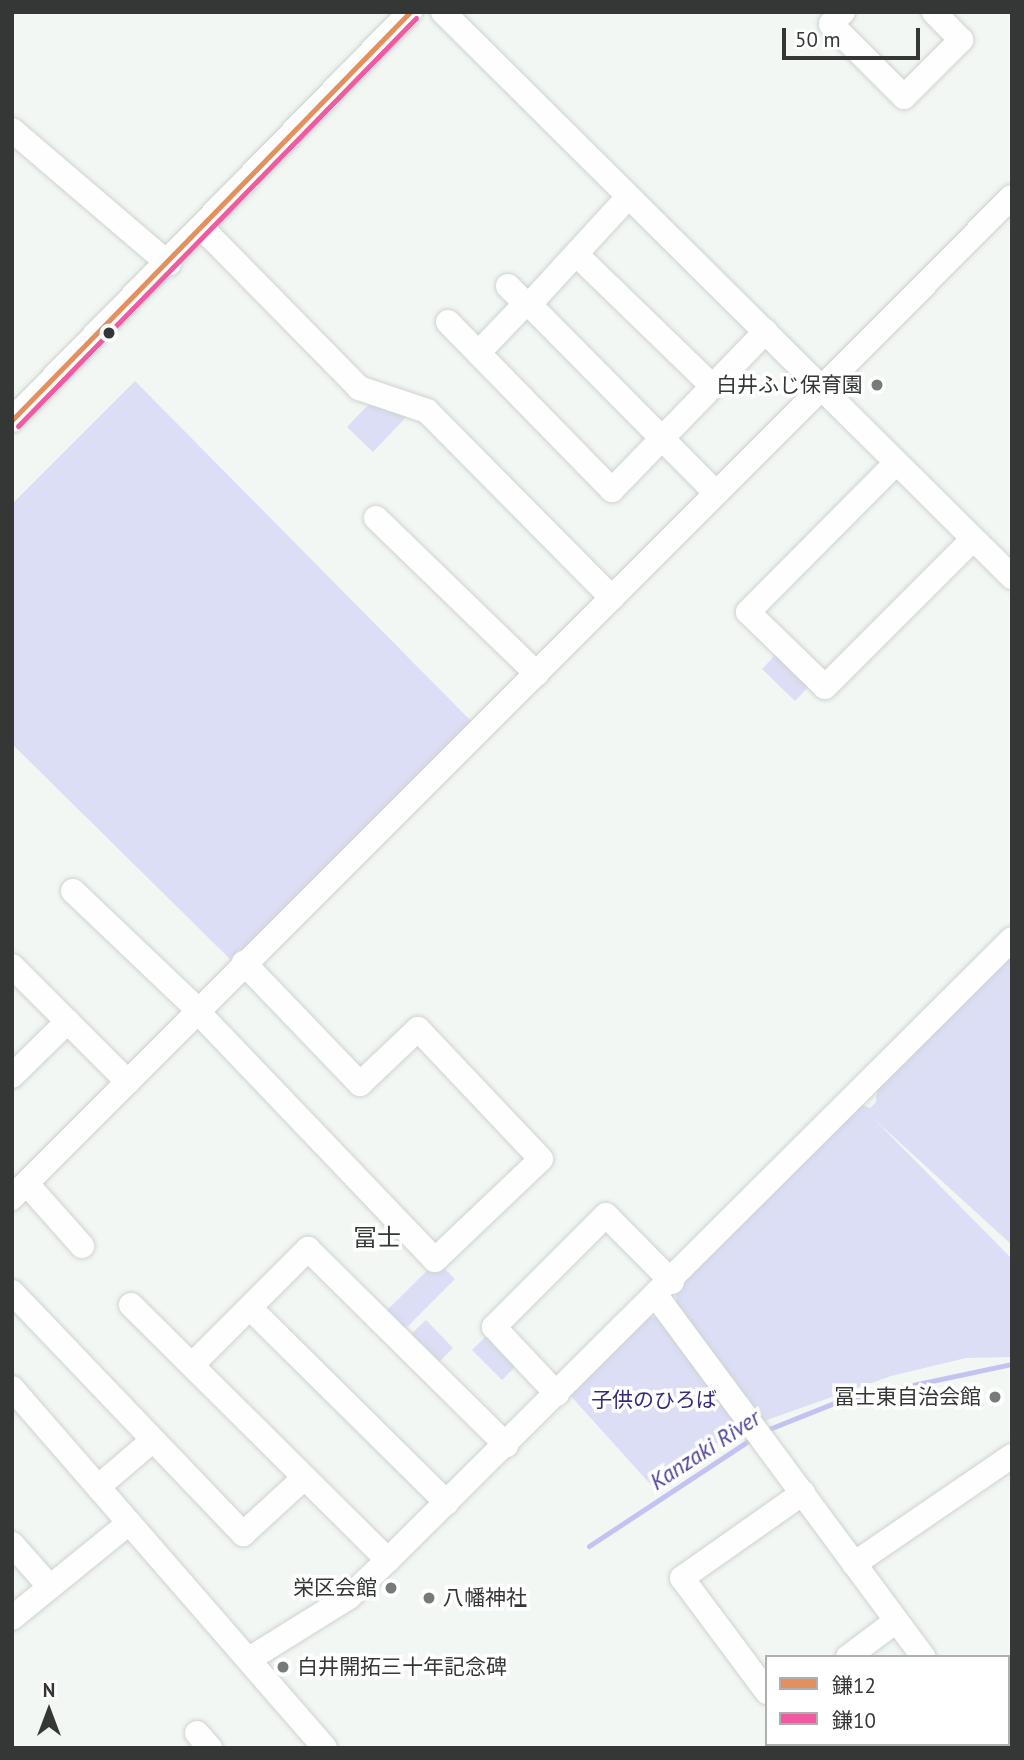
<!DOCTYPE html>
<html>
<head>
<meta charset="utf-8">
<style>
	body { margin:0 }
	#map { position:relative; width:1024px; height:1760px; overflow:hidden; background:#f2f7f3; font-family:"PT Sans","Noto Sans JP",sans-serif }
	div>[style] { position:absolute }
	.green>* { inset:0; background:#dbdef5 }
	.stream>* { height:5px; margin:-2.5px; padding:0 2.5px; transform-origin:2.5px; border-radius:2.5px; background:#c2c2f3 }
	.roads { filter:drop-shadow(0 0 2px #cfd3d0) drop-shadow(0 0 2px #cfd3d0) }
	.minor>* { height:24px; margin:-12px; padding:0 12px; transform-origin:12px; border-radius:12px; background:#fdfefd }
	.bus-1>* { height:5px; margin:-2.5px; padding:0 2.5px; transform-origin:2.5px; border-radius:2.5px; background:#e3905e }
	.bus-2>* { height:5px; margin:-2.5px; padding:0 2.5px; transform-origin:2.5px; border-radius:2.5px; background:#ef5ba1 }
	.dots>* { width:19px; height:19px; translate:-50% -50%; box-sizing:border-box; border:4px solid #fff; border-radius:50% }
	span { translate:-50% -50%; white-space:nowrap; text-align:center; line-height:1.15; -webkit-text-stroke:7px #fff; paint-order:stroke }
	.poi-label { font-size:21px; color:#343735 }
	.right { translate:-100% -50%; text-align:right }
	.left { translate:0 -50%; text-align:left }
	.park-label { font-size:21px; color:#38297c }
	.water-label { font-size:23px; color:#4d4296; font-style:italic }
	.quarter-label { font-size:24px; color:#333a35 }
	.frame { position:absolute; inset:0; border:14px solid #343735; pointer-events:none }
	.legend { position:absolute; left:765px; top:1655px; width:245px; height:91px; box-sizing:border-box; background:#fff; border:2px solid #aeafae; margin:0; padding:9px 12px; list-style:none; font-size:21px; color:#343735 }
	.legend li { display:flex; align-items:center; gap:14px; height:35px }
	.legend b { width:35px; border:2px solid #aeafae }
	.north { position:absolute; left:14px; top:1676px; width:70px; height:70px; -webkit-text-stroke:5px #fff; paint-order:stroke; rotate:0deg; font-size:19px; font-weight:700; line-height:28px; text-align:center; color:#343735 }
	.north::after { content:''; display:block; margin:auto; width:24px; height:32px; background:#343735; clip-path:polygon(50% 0,100% 100%,50% 72%,0 100%) }
	.scale { position:absolute; left:782px; top:28px; width:138px; height:32px; box-sizing:border-box; border:4px solid #343735; border-top:0; padding-left:9px; font-size:21px; line-height:24px; white-space:nowrap; color:#343735; -webkit-text-stroke:5px #fff; paint-order:stroke }
</style>
</head>
<body>
<div id="map">
	<div class="green">
		<i style="clip-path:polygon(135px 381px,473px 723px,234px 963px,12px 744px,12px 504px)"></i>
		<i style="clip-path:polygon(368px 405px,410px 413px,373px 452px,347px 427px)"></i>
		<i style="clip-path:polygon(779px 651px,812px 683px,795px 701px,762px 669px)"></i>
		<i style="clip-path:polygon(1012px 951px,1012px 1245px,874px 1119px,1012px 1259px,1012px 1357px,966px 1358px,891px 1376px,761px 1422px,748px 1397px,741px 1396px,676px 1309px,676px 1288px,860px 1104px,870px 1108px,876px 1102px,877px 1086px)"></i>
		<i style="clip-path:polygon(437px 1261px,455px 1279px,401px 1333px,383px 1314px)"></i>
		<i style="clip-path:polygon(648px 1317px,666px 1317px,747px 1424px,651px 1485px,569px 1394px)"></i>
		<i style="clip-path:polygon(426px 1320px,453px 1348px,434px 1367px,406px 1339px)"></i>
		<i style="clip-path:polygon(487px 1335px,517px 1365px,502px 1380px,472px 1350px)"></i>
	</div>
	<div class="stream">
		<i style="left:764px;top:1431px;width:84px;rotate:-21.7deg"></i>
		<i style="left:842px;top:1400px;width:174px;rotate:-12deg"></i>
		<i style="left:589px;top:1546px;width:196px;rotate:-33.4deg"></i>
	</div>
	<div class="roads">
		<div class="minor">
			<i style="left:443px;top:12px;width:802px;rotate:44.8deg"></i>
			<i style="left:843px;top:12px;width:17px;rotate:135deg"></i>
			<i style="left:831px;top:24px;width:103px;rotate:45deg"></i>
			<i style="left:904px;top:97px;width:81px;rotate:-45deg"></i>
			<i style="left:961px;top:40px;width:39px;rotate:-134deg"></i>
			<i style="left:12px;top:130px;width:206px;rotate:40.5deg"></i>
			<i style="left:203px;top:229px;width:223px;rotate:45.5deg"></i>
			<i style="left:359px;top:388px;width:72px;rotate:18.7deg"></i>
			<i style="left:427px;top:411px;width:263px;rotate:45.3deg"></i>
			<i style="left:577px;top:255px;width:188px;rotate:44.1deg"></i>
			<i style="left:508px;top:286px;width:24px;rotate:45deg"></i>
			<i style="left:530px;top:304px;width:145px;rotate:-47.5deg"></i>
			<i style="left:448px;top:322px;width:235px;rotate:45.7deg"></i>
			<i style="left:612px;top:490px;width:221px;rotate:-45.9deg"></i>
			<i style="left:479px;top:352px;width:69px;rotate:-46.2deg"></i>
			<i style="left:527px;top:302px;width:269px;rotate:45.3deg"></i>
			<i style="left:12px;top:420px;width:570px;rotate:-45.71deg"></i>
			<i style="left:896px;top:463px;width:210px;rotate:134.8deg"></i>
			<i style="left:748px;top:612px;width:107px;rotate:44.2deg"></i>
			<i style="left:825px;top:687px;width:209px;rotate:-45deg"></i>
			<i style="left:376px;top:518px;width:224px;rotate:44.1deg"></i>
			<i style="left:73px;top:891px;width:173px;rotate:43.6deg"></i>
			<i style="left:12px;top:966px;width:164px;rotate:45deg"></i>
			<i style="left:197px;top:1011px;width:344px;rotate:46.3deg"></i>
			<i style="left:435px;top:1260px;width:146px;rotate:-43.6deg"></i>
			<i style="left:541px;top:1159px;width:179px;rotate:-133.4deg"></i>
			<i style="left:418px;top:1029px;width:80px;rotate:136.5deg"></i>
			<i style="left:360px;top:1084px;width:168px;rotate:-133.8deg"></i>
			<i style="left:12px;top:1076px;width:78px;rotate:-44.5deg"></i>
			<i style="left:27px;top:1184px;width:83px;rotate:48.4deg"></i>
			<i style="left:12px;top:1198px;width:1415px;rotate:-45.03deg"></i>
			<i style="left:12px;top:1292px;width:335px;rotate:46.3deg"></i>
			<i style="left:243px;top:1534px;width:83px;rotate:-42.6deg"></i>
			<i style="left:657px;top:1297px;width:448px;rotate:53.5deg"></i>
			<i style="left:131px;top:1305px;width:362px;rotate:44.8deg"></i>
			<i style="left:250px;top:1308px;width:277px;rotate:44.7deg"></i>
			<i style="left:193px;top:1364px;width:163px;rotate:-45deg"></i>
			<i style="left:308px;top:1249px;width:279px;rotate:44.7deg"></i>
			<i style="left:12px;top:1388px;width:477px;rotate:49deg"></i>
			<i style="left:557px;top:1394px;width:92px;rotate:-133.2deg"></i>
			<i style="left:494px;top:1327px;width:158px;rotate:-45deg"></i>
			<i style="left:606px;top:1215px;width:94px;rotate:45.4deg"></i>
			<i style="left:98px;top:1487px;width:72px;rotate:-40.5deg"></i>
			<i style="left:12px;top:1544px;width:57px;rotate:48.5deg"></i>
			<i style="left:854px;top:1564px;width:191px;rotate:-34.4deg"></i>
			<i style="left:12px;top:1618px;width:151px;rotate:-39.1deg"></i>
			<i style="left:848px;top:1657px;width:60px;rotate:-36.9deg"></i>
			<i style="left:251px;top:1658px;width:115px;rotate:-31.9deg"></i>
			<i style="left:349px;top:1597px;width:54px;rotate:-43.5deg"></i>
			<i style="left:388px;top:1560px;width:880px;rotate:-44.86deg"></i>
			<i style="left:767px;top:1692px;width:142px;rotate:-126.7deg"></i>
			<i style="left:682px;top:1578px;width:148px;rotate:-35.1deg"></i>
			<i style="left:197px;top:1733px;width:20px;rotate:49deg"></i>
			<i style="left:989px;top:1744px;width:4px;rotate:63deg"></i>
		</div>
	</div>
	<div class="bus-1">
		<i style="left:12px;top:420px;width:570px;rotate:-45.71deg"></i>
	</div>
	<div class="bus-2">
		<i style="left:18px;top:426px;width:570px;rotate:-45.71deg"></i>
	</div>
	<div class="dots">
		<i style="left:109px;top:333px;background:#343735"></i>
		<i style="left:877px;top:385px;background:#767a78"></i>
		<i style="left:995px;top:1397px;background:#767a78"></i>
		<i style="left:391px;top:1588px;background:#767a78"></i>
		<i style="left:429px;top:1598px;background:#767a78"></i>
		<i style="left:283px;top:1667px;background:#767a78"></i>
	</div>
	<div class="poi-label">
		<span class="right" style="left:863px;top:385px">白井ふじ保育園</span>
		<span class="right" style="left:981px;top:1397px">冨士東自治会館</span>
		<span class="right" style="left:377px;top:1588px">栄区会館</span>
		<span class="left" style="left:443px;top:1598px">八幡神社</span>
		<span class="left" style="left:297px;top:1667px">白井開拓三十年記念碑</span>
	</div>
	<div class="park-label">
		<span style="left:654px;top:1400px">子供のひろば</span>
	</div>
	<div class="water-label">
		<span style="left:705px;top:1450px;rotate:-33deg">Kanzaki River</span>
	</div>
	<div class="quarter-label">
		<span style="left:377px;top:1238px">冨士</span>
	</div>
	<div class="frame"></div>
	<ul class="legend">
	<li><b style="height:9px;background:#e3905e"></b>鎌12</li>
	<li><b style="height:9px;background:#ef5ba1"></b>鎌10</li>
	</ul>
	<div class="north">N</div>
	<div class="scale">50 m</div>
</div>
</body>
</html>
